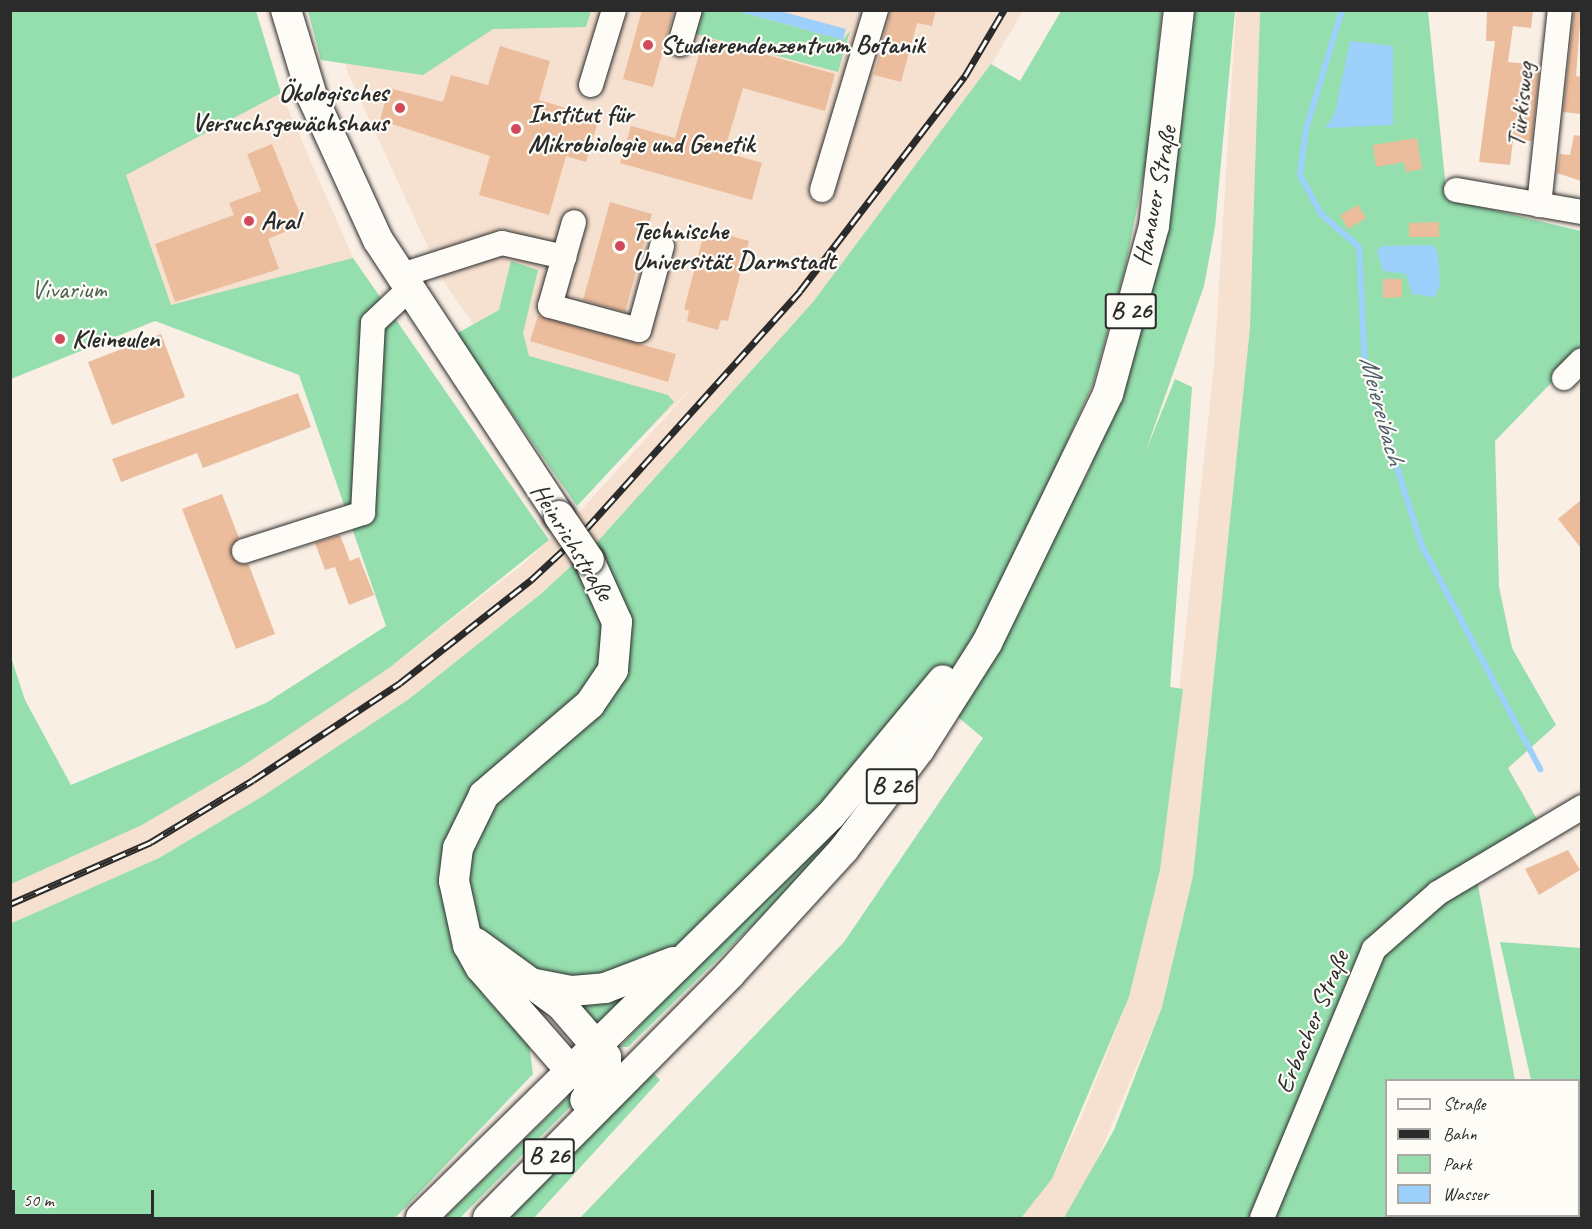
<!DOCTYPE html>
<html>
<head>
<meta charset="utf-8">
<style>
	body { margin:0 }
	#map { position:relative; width:1592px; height:1229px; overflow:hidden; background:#faefe5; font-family:Caveat,sans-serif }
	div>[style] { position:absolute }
	.built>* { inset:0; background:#f6e0cf }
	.green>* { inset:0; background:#95dead }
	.water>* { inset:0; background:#9dd0fa }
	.stream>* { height:6px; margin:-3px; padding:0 3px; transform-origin:3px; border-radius:3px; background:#9dd0fa }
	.building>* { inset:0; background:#ecbd9c }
	.roads { filter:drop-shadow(0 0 2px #2b2b2b) drop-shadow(0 0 2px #2b2b2b) }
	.minor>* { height:24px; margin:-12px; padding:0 12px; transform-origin:12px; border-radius:12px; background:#fdfcf7 }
	.major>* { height:30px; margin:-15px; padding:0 15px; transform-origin:15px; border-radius:15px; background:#fdfcf7 }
	.rail>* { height:7px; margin-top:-3.5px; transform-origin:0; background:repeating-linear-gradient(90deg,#fdfcf7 0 14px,#2b2b2b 0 28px); box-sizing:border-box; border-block:2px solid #2b2b2b }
	.bridges { filter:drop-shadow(0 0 2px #2b2b2b) drop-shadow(0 0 2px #2b2b2b) }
	.major-bridge>* { height:30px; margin:-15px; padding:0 15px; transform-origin:15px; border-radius:15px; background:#fdfcf7 }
	.dots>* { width:16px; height:16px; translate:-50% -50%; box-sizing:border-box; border:3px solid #fdfcf7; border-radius:50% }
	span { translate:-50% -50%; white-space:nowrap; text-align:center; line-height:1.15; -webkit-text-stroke:4.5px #fdfcf7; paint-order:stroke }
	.shield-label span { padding:2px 4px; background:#fdfcf7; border:2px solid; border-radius:4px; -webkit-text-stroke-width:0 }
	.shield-label { font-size:24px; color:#2b2b2b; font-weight:700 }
	.poi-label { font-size:26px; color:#2b2b2b; font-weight:700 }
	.left { translate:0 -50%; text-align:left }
	.right { translate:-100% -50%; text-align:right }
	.street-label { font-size:26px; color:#2b2b2b }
	.park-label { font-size:26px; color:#4b6152 }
	.water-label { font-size:27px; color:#4d5d69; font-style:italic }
	.frame { position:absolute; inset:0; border:12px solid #2b2b2b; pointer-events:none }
	.legend { position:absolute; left:1385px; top:1079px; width:195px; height:138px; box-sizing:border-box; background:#fdfcf7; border:2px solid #a9a8a5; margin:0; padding:8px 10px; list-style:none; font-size:18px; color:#2b2b2b }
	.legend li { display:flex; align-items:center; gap:12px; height:30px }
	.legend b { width:30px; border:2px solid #a9a8a5 }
	.scale { position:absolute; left:12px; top:1190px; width:142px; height:27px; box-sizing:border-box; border:3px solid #2b2b2b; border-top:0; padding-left:8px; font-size:18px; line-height:21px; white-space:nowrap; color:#2b2b2b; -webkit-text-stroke:4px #fdfcf7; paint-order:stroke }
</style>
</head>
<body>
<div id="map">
	<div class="built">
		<i style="clip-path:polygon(330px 11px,1023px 11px,979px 85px,813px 302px,598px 541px,542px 593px,409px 699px,263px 796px,159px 858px,11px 924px,10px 884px,142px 825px,244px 765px,389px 668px,521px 566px,581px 510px,692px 388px,588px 489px,444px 282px,348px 73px)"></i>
		<i style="clip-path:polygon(1236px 11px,1260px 11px,1250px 328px,1193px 876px,1162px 1007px,1081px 1197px,1064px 1218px,1021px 1218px,1052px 1179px,1082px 1116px,1129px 997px,1160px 870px,1214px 366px)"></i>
		<i style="clip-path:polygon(281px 93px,353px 258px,171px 306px,125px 175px)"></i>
	</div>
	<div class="green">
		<i style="clip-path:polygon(698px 10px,737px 11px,843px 40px,850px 31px,838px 72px,692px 33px)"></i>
		<i style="clip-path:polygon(11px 11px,256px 11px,281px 93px,126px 175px,171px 305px,353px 258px,549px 540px,389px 668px,244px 765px,142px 825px,11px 884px,10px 654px,25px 700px,71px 785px,266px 703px,386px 626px,299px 375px,155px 321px,11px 379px)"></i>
		<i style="clip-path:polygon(308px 11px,308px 10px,591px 11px,586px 27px,493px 29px,423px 75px,321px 60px)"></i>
		<i style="clip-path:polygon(1061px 11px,1162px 11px,1148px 153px,1125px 269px,1093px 384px,1019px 548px,1022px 575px,887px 753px,666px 956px,586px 982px,464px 963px,485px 997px,529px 1044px,533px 1074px,395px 1218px,11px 1218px,10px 924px,159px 858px,263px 796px,409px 699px,542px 593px,598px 541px,813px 302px,991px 64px,1020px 81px)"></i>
		<i style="clip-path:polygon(1193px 11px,1235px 11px,1215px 227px,1204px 286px,1145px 453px,1175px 379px,1192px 387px,1170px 687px,1183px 689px,1160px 870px,1129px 997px,1052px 1179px,1021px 1218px,580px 1218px,844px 942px,983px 738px,952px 712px,1088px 473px,1123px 381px,1175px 167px)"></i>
		<i style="clip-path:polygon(1260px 11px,1428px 11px,1447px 199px,1581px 231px,1582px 351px,1495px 441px,1499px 587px,1512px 648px,1556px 725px,1508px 768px,1538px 821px,1473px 859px,1515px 1080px,1386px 1080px,1386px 1216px,1540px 1218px,1064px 1218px,1114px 1130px,1162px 1007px,1193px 876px,1250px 328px)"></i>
		<i style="clip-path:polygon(511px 261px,538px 270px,523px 333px,529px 356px,668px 395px,674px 402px,577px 506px,456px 334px,499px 310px)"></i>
		<i style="clip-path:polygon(948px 691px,809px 870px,628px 1047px,620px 1047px)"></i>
		<i style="clip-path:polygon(1500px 942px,1581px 948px,1581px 1218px,1557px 1216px,1578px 1216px,1578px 1080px,1531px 1080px)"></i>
		<i style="clip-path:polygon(641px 988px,597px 1031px,572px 1002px)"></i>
		<i style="clip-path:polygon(648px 1068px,660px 1080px,534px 1218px,498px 1218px)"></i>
		<i style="clip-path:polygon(575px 1090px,577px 1100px,460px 1218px,444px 1218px)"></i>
	</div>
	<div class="water">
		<i style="clip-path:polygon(737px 11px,780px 11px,846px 29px,843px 40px)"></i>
		<i style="clip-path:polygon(1350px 41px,1393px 46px,1393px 125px,1326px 128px,1335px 113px)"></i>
		<i style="clip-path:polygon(1432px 245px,1438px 252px,1440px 285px,1435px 297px,1412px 294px,1406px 274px,1383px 271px,1377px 250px,1383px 246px)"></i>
	</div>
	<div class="stream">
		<i style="left:1342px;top:10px;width:124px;rotate:106.8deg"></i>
		<i style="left:1306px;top:129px;width:46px;rotate:97.4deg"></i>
		<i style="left:1300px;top:175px;width:44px;rotate:61.7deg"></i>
		<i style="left:1321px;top:214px;width:50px;rotate:41deg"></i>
		<i style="left:1359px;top:247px;width:119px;rotate:87.1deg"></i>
		<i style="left:1365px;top:366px;width:187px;rotate:72.5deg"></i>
		<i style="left:1421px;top:544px;width:255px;rotate:62.1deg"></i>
	</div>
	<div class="building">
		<i style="clip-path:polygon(642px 10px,674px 10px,653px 87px,623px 79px)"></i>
		<i style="clip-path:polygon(891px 10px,936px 10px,932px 26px,917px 23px,901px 82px,874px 75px)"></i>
		<i style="clip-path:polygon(1487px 10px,1533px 10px,1531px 28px,1513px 26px,1508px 62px,1540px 65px,1532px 141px,1513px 140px,1510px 165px,1479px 162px,1495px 41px,1486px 41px)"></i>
		<i style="clip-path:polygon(1574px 10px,1581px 10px,1576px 76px,1581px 77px,1581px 114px,1563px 112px)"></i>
		<i style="clip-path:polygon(704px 37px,835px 74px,825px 111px,743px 88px,724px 152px,762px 163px,752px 200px,620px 163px,631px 126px,675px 138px)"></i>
		<i style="clip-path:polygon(500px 46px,550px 61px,539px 100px,599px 118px,586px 162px,566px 156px,549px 215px,479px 195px,490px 156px,380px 120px,389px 88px,443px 102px,451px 75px,488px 85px)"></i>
		<i style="clip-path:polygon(1574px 135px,1581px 136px,1581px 181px,1557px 173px,1560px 154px,1570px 155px)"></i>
		<i style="clip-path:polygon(1417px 138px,1422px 169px,1406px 172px,1404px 162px,1376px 167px,1373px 145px)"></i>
		<i style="clip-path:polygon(272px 144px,304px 224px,268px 239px,279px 269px,175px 302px,155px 244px,234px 215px,229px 203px,261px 191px,247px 154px)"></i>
		<i style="clip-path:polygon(610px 202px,652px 214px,625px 312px,583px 300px)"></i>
		<i style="clip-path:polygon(1358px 205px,1366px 218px,1348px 229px,1340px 215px)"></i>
		<i style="clip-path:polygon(1439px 222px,1439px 237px,1409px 237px,1409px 223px)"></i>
		<i style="clip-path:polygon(705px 229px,749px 241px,728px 321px,721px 320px,718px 330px,687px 321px,689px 311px,684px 309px)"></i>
		<i style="clip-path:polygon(1383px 279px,1402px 279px,1402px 297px,1383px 298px)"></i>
		<i style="clip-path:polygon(538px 316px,676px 354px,668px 382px,530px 341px)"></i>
		<i style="clip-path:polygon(161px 334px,185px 397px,112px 425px,88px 362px)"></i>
		<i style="clip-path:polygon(298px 393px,311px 427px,203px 468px,197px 453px,121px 482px,112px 459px)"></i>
		<i style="clip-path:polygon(222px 494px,239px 538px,231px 556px,249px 565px,275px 634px,236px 649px,182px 509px)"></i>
		<i style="clip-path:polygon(1581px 500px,1581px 548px,1558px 519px)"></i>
		<i style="clip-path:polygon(340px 535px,350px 561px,359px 557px,374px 595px,349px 605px,335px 567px,325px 570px,315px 543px)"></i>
		<i style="clip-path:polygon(1568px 850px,1580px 870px,1539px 895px,1525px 869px)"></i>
	</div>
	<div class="roads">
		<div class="minor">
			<i style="left:680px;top:44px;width:35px;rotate:-74deg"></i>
			<i style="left:591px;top:85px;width:78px;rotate:-73deg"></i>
			<i style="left:822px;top:190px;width:188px;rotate:-73.3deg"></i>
			<i style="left:1456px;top:190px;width:128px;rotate:9.9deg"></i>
			<i style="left:1539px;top:205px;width:196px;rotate:-83.9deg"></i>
			<i style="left:564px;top:257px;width:36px;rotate:-74deg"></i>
			<i style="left:399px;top:276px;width:108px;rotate:-17.8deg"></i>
			<i style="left:502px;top:243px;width:64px;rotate:12.7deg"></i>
			<i style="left:564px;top:257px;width:51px;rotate:105.9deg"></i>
			<i style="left:550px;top:306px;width:92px;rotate:15.1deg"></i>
			<i style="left:639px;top:330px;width:87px;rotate:-74.7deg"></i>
			<i style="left:1564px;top:378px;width:25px;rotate:-45deg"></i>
			<i style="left:244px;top:551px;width:125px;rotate:-17.7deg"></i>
			<i style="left:363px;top:513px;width:190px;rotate:-87deg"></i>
			<i style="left:373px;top:323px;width:48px;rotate:-43.3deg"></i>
			<i style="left:1262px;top:1218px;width:291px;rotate:-67.4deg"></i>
			<i style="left:1374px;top:949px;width:85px;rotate:-41.2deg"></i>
			<i style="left:1438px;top:893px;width:168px;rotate:-30.8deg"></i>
		</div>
		<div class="major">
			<i style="left:286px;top:10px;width:90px;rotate:73.2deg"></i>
			<i style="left:312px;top:96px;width:158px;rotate:65.4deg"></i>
			<i style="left:378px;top:240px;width:330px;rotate:56.7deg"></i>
			<i style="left:589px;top:560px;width:68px;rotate:65.7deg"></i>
			<i style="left:617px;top:622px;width:48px;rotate:94.8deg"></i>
			<i style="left:613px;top:670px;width:41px;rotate:124.1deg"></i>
			<i style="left:590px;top:704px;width:140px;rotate:139.4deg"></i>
			<i style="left:484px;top:795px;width:59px;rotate:116.1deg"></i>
			<i style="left:458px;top:848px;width:33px;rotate:97deg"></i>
			<i style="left:454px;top:881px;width:66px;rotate:77.7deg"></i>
			<i style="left:468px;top:945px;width:26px;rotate:61deg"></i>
			<i style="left:481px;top:968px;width:135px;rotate:48.9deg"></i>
			<i style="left:570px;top:1070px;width:47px;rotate:29.3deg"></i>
			<i style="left:476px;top:943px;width:105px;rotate:36.1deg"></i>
			<i style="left:561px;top:1005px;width:69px;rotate:49.1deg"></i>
			<i style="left:606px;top:1057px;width:17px;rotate:90deg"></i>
			<i style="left:606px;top:1074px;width:33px;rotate:129deg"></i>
			<i style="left:535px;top:984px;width:38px;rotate:11deg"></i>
			<i style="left:572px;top:991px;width:33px;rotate:-5deg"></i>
			<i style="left:605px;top:988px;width:73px;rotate:-20.9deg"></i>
			<i style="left:421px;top:1218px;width:575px;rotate:-44.51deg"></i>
			<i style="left:831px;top:815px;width:175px;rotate:-50.3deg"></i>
			<i style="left:488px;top:1218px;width:344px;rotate:-45.2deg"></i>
			<i style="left:730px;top:974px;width:169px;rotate:-47.6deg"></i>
			<i style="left:844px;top:849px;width:124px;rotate:-52.9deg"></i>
			<i style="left:919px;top:750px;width:127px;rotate:-57.6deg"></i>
			<i style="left:987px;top:643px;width:277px;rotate:-64.1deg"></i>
			<i style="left:1108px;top:394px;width:174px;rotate:-74.7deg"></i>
			<i style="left:1154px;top:226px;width:217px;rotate:-83.4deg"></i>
		</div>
	</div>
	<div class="rail">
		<i style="left:10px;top:904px;width:154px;rotate:-23.7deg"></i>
		<i style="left:151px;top:842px;width:119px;rotate:-31.3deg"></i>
		<i style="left:253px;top:780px;width:176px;rotate:-33.4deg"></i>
		<i style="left:400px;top:683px;width:167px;rotate:-38.2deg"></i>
		<i style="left:531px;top:580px;width:75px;rotate:-42.8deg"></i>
		<i style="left:586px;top:529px;width:320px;rotate:-48deg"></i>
		<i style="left:800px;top:291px;width:271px;rotate:-52.5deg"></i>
		<i style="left:965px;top:76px;width:77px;rotate:-59.4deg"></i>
	</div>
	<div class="bridges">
		<div class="major-bridge">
			<i style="left:559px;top:516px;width:53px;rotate:55.7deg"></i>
		</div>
	</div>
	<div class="dots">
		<i style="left:648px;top:45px;background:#d1495b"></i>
		<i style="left:400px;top:108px;background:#d1495b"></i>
		<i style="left:516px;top:129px;background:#d1495b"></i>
		<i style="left:249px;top:221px;background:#d1495b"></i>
		<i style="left:620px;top:246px;background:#d1495b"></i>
		<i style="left:60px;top:339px;background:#d1495b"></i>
	</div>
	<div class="shield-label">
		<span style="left:1131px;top:311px">B 26</span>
		<span style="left:892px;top:786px">B 26</span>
		<span style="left:549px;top:1156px">B 26</span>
	</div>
	<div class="poi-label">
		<span class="left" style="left:660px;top:45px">Studierendenzentrum Botanik</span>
		<span class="right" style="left:388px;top:108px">Ökologisches<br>Versuchsgewächshaus</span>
		<span class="left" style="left:528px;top:129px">Institut für<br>Mikrobiologie und Genetik</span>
		<span class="left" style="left:261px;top:221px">Aral</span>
		<span class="left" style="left:632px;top:246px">Technische<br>Universität Darmstadt</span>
		<span class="left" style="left:72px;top:339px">Kleineulen</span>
	</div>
	<div class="street-label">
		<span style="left:1521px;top:105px;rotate:-84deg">Türkisweg</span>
		<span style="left:1155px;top:196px;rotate:-79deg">Hanauer Straße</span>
		<span style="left:572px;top:542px;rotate:58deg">Heinrichstraße</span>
		<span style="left:1312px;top:1022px;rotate:-67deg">Erbacher Straße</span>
	</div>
	<div class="park-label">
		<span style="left:69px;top:290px">Vivarium</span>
	</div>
	<div class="water-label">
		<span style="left:1382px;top:410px;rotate:75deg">Meiereibach</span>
	</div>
	<div class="frame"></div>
	<ul class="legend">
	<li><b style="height:8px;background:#fdfcf7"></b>Straße</li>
	<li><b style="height:8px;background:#2b2b2b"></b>Bahn</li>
	<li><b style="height:16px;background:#95dead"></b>Park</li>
	<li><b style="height:16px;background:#9dd0fa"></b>Wasser</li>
	</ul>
	<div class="scale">50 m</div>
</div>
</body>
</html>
